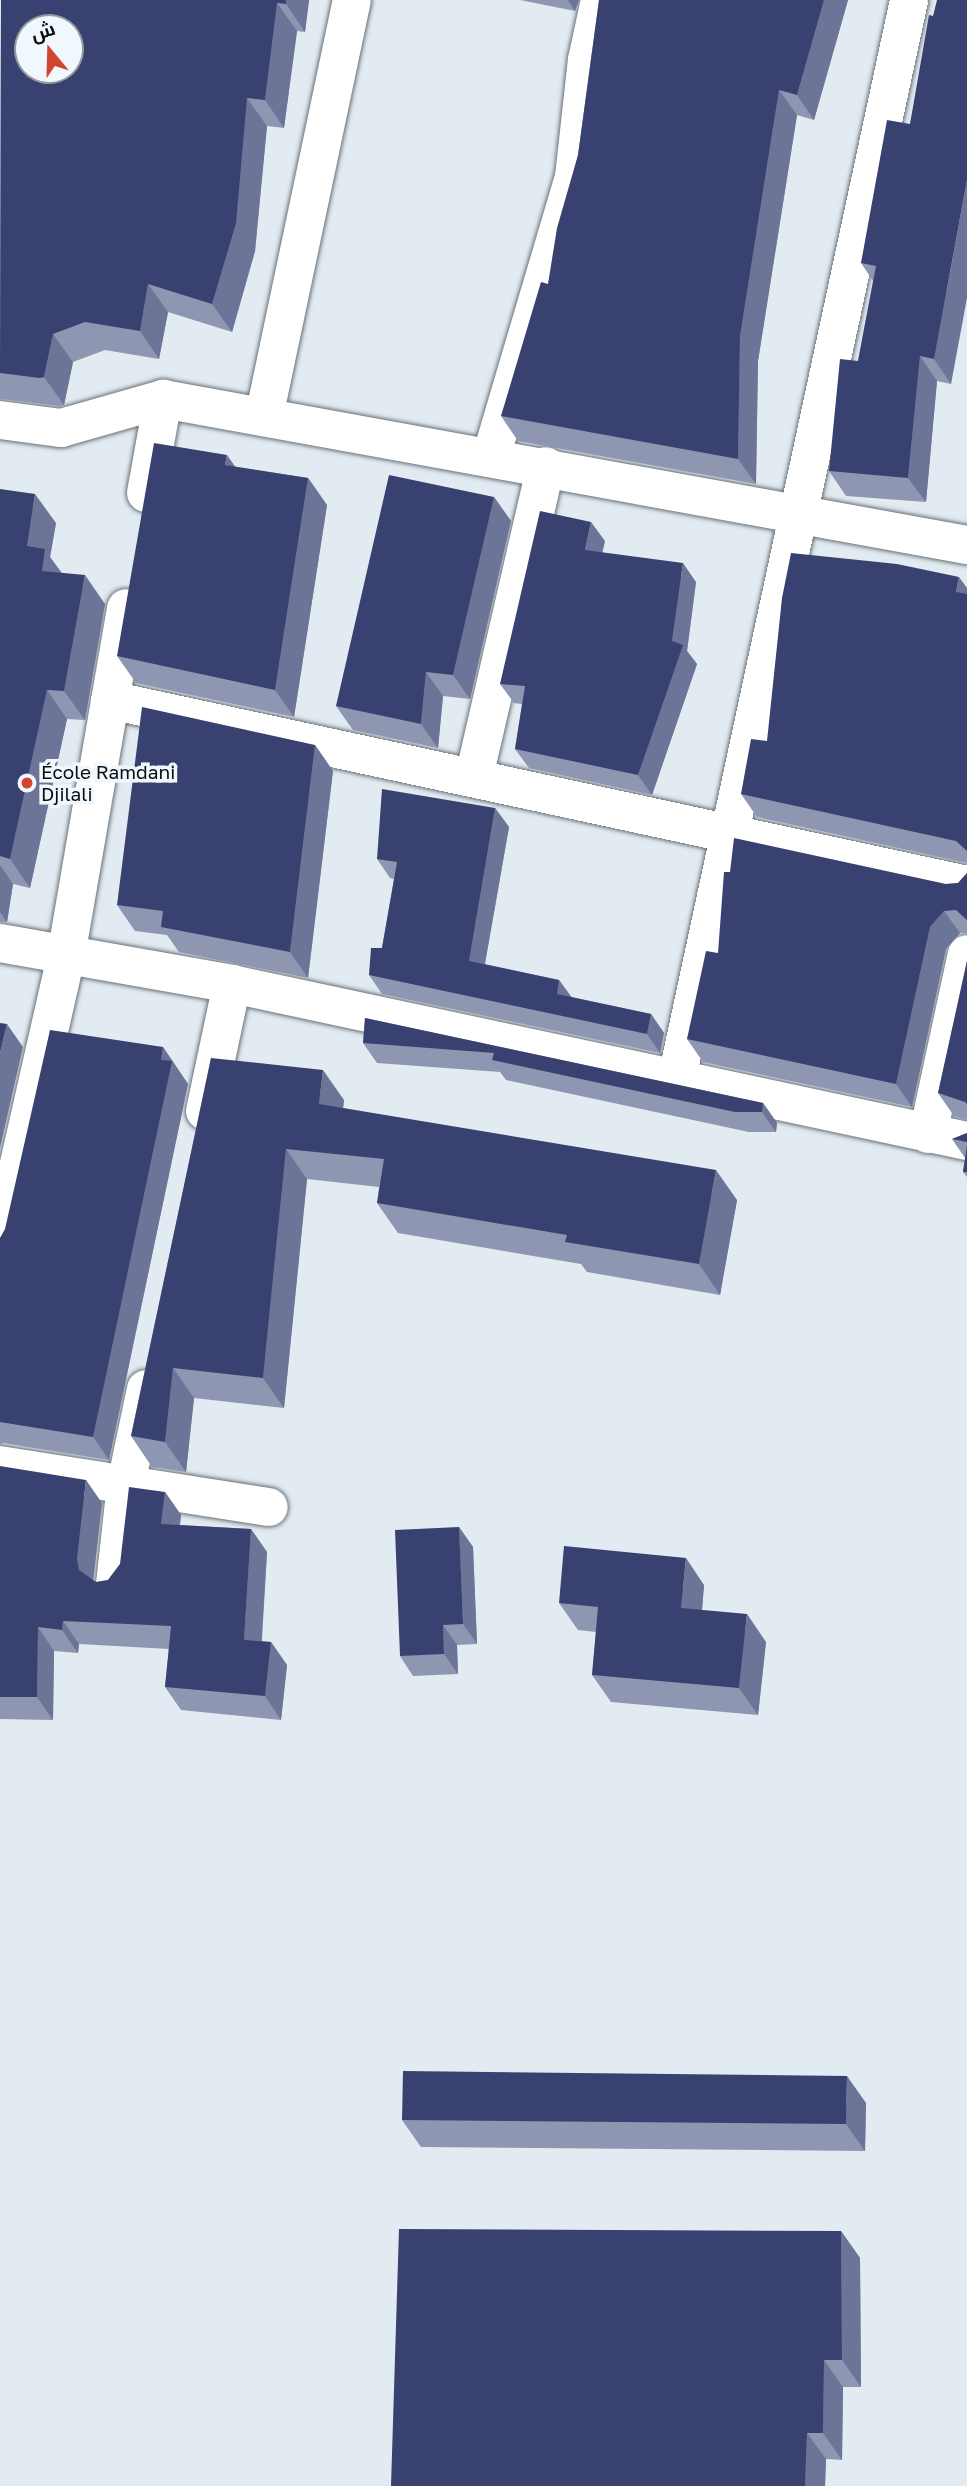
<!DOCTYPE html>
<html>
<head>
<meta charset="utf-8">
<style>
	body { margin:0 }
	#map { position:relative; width:967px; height:2486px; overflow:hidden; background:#e2ebf2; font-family:"Golos Text",Cairo,sans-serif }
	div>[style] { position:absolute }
	.roads { filter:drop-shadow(0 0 2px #697177) drop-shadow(0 0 2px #697177) }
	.minor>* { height:38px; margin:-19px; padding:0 19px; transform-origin:19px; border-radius:19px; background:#fff }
	.wall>* { inset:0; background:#8e96b2 }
	.shaded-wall>* { inset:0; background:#6c7498 }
	.building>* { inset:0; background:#394171 }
	.dots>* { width:19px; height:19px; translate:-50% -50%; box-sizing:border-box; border:4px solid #f0f8fe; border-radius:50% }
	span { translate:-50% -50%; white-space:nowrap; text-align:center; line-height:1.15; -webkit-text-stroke:7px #f0f8fe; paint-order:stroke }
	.poi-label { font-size:19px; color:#0a0d10 }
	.left { translate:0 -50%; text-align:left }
	.north { position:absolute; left:14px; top:14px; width:70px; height:70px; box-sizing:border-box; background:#f0f8fe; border:2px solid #949a9f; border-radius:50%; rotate:341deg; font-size:19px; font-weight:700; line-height:28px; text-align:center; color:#0a0d10 }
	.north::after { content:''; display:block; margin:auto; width:24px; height:32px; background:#d24631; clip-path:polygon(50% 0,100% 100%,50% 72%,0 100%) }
</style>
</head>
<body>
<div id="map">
	<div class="roads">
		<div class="minor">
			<i style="left:264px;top:417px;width:426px;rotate:-78.1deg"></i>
			<i style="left:0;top:420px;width:62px;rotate:7.5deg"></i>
			<i style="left:61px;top:428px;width:106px;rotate:-15.9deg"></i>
			<i style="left:163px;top:399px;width:817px;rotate:10.29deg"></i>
			<i style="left:491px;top:457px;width:292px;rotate:-73.5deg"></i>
			<i style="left:574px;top:177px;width:118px;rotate:-83.7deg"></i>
			<i style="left:587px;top:60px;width:61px;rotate:-77.8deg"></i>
			<i style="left:146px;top:493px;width:96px;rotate:-79.7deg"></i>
			<i style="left:110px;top:700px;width:877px;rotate:12.18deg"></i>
			<i style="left:474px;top:777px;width:319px;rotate:-77deg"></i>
			<i style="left:0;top:943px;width:236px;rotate:10deg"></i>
			<i style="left:232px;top:984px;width:752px;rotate:12.06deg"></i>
			<i style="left:677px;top:1078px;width:1103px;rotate:-77.85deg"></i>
			<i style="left:205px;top:1111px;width:130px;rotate:-78deg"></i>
			<i style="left:928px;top:1134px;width:184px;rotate:-77.8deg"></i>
			<i style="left:0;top:1247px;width:298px;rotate:-77.2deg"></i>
			<i style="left:66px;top:956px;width:353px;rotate:-80.2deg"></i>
			<i style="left:0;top:1465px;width:272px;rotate:8.9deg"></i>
			<i style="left:115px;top:1584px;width:101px;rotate:-83.7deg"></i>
			<i style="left:126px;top:1484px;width:97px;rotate:-78.1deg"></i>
		</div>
	</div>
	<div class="wall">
		<i style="clip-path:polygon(1px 0,309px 0,305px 32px,297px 31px,284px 128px,267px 126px,255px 251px,232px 332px,168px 312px,159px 359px,105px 350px,73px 362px,64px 405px,59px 406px,0 399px)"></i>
		<i style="clip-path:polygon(520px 0,579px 0,575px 11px)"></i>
		<i style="clip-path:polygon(599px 0,848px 0,814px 120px,797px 115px,758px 361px,756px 484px,518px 441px,501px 416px,548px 284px,578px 155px)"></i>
		<i style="clip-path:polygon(933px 16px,951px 384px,937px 381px,926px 502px,846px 496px,829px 471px,858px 361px,873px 281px,861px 263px,910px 124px)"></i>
		<i style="clip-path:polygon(236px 467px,308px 478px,327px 505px,294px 717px,136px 683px,117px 656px)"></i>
		<i style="clip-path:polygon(0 489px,56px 523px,50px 557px,62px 573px,105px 604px,85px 720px,67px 719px,30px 888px,13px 884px,7px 922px,0 922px)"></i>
		<i style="clip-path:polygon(494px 497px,511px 521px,470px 699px,443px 696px,438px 748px,353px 730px,336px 706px)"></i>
		<i style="clip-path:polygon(605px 541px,602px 553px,696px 582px,687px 651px,697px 664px,652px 795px,529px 768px,515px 749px,522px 704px,514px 703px,500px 684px)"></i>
		<i style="clip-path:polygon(967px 588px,967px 863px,757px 817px,741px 794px,767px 741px)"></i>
		<i style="clip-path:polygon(315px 745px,333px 771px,308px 978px,179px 952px,167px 935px,135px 931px,117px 905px)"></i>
		<i style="clip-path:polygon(495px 808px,509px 827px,485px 964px,559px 980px,571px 997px,651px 1014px,664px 1033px,660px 1053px,382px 994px,369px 975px,382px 948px,394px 879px,390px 878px,377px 859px)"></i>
		<i style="clip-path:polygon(967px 873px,967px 933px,960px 933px,946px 949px,912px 1107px,703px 1062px,687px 1039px,718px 953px,946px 884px,958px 883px)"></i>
		<i style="clip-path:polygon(967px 961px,967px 1120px,954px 1116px,938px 1093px)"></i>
		<i style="clip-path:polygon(365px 1018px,763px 1103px,777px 1123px,776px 1132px,749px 1132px,506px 1080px,500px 1072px,377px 1063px,363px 1043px)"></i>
		<i style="clip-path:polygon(163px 1047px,188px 1084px,109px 1460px,3px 1443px,0 1445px,0 1238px)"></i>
		<i style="clip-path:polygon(211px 1058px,344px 1100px,343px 1108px,737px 1200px,720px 1295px,587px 1272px,581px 1264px,398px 1233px,377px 1203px,379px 1187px,307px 1179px,284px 1408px,194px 1398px,186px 1472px,152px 1467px,131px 1436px)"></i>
		<i style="clip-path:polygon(967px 1133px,967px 1177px,963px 1172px,965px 1158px,952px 1139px)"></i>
		<i style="clip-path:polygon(0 1466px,102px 1503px,93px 1581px,96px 1582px,108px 1580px,120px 1564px,165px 1492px,181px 1515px,180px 1525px,251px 1529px,267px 1552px,262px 1641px,271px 1642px,287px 1665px,281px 1720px,181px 1710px,165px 1687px,169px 1649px,79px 1644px,78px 1653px,54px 1651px,53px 1720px,0 1719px)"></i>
		<i style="clip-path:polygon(459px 1527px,473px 1547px,477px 1644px,457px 1645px,458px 1674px,413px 1676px,400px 1656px)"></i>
		<i style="clip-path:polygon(704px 1585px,702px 1610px,766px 1642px,758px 1715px,611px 1702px,592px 1675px,596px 1632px,578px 1630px,559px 1603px)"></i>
		<i style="clip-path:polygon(866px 2103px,865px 2151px,421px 2147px,402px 2120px)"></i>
		<i style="clip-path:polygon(841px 2231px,860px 2258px,861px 2387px,843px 2387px,842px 2460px,826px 2459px,825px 2486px,391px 2486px)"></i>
	</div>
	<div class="shaded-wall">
		<i style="clip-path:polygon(286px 0,309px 0,305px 32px,286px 4px)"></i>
		<i style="clip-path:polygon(568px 0,579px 0,575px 11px)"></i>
		<i style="clip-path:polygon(824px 0,848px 0,814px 120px,797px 95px)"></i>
		<i style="clip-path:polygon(277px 3px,297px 31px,284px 128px,265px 100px)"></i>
		<i style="clip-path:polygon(779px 90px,797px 115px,758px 361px,756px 484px,738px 459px,740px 336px)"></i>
		<i style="clip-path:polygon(247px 98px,267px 126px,255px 251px,232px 332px,212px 304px)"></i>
		<i style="clip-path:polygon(967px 180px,967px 298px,951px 384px,934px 359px)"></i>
		<i style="clip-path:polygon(148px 284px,168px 312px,159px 359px,140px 331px)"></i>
		<i style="clip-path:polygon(53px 334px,73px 362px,64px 405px,44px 377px)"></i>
		<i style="clip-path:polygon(920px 356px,937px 381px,926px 502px,908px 478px)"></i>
		<i style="clip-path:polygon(227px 455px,246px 482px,225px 465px)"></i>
		<i style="clip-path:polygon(308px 478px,327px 505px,294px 717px,275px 690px)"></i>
		<i style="clip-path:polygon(35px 494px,56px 523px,50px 557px,65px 578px,42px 571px,27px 546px)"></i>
		<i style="clip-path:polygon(494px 497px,511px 521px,470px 699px,453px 675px)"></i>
		<i style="clip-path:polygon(591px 522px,605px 541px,598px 570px,585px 550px)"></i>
		<i style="clip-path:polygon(683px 563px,696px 582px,687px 651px,697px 664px,652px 795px,638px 775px,672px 641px)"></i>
		<i style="clip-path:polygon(85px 575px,105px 604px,85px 720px,64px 691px)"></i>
		<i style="clip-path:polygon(959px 577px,967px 588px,967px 608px,956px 592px)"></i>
		<i style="clip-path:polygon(426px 672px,443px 696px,438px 748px,421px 724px)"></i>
		<i style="clip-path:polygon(47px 690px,67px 719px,30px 888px,10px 859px)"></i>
		<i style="clip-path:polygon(315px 745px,333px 771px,308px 978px,290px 952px)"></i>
		<i style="clip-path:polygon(495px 808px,509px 827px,482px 980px,469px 961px)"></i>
		<i style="clip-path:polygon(0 865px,13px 884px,7px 922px,0 912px)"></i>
		<i style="clip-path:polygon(944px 911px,960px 933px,946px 949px,912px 1107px,896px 1084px,930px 927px)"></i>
		<i style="clip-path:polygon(559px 980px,573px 999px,557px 994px)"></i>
		<i style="clip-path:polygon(651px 1014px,664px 1033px,660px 1053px,647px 1034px)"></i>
		<i style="clip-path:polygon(7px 1024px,23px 1047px,0 1148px,0 1053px)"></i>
		<i style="clip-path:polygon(163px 1047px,188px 1084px,109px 1460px,93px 1437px)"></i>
		<i style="clip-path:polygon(323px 1070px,344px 1100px,340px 1135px,319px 1104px)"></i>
		<i style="clip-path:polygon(763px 1103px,777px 1123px,776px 1132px,762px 1112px)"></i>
		<i style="clip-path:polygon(286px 1149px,307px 1179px,284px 1408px,263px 1378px)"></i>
		<i style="clip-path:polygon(716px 1170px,737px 1200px,720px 1295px,699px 1264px)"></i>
		<i style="clip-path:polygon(173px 1368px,194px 1398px,186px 1472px,165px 1442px)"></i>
		<i style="clip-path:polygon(86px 1480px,102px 1503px,93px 1582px,79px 1570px,77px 1559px)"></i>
		<i style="clip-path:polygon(165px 1492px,181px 1515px,177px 1547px,161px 1524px)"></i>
		<i style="clip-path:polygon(459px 1527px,473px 1547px,477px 1644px,463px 1624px)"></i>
		<i style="clip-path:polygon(251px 1529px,267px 1552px,260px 1663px,244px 1640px)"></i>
		<i style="clip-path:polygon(686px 1558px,704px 1585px,700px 1635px,681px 1608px)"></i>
		<i style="clip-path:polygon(747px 1614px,766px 1642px,758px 1715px,739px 1688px)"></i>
		<i style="clip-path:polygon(63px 1621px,79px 1644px,78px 1653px,62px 1630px)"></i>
		<i style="clip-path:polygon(443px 1625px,457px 1645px,458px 1674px,444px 1654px)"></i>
		<i style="clip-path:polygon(38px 1627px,54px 1651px,53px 1720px,37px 1697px)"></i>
		<i style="clip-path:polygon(271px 1642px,287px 1665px,281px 1720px,265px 1696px)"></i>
		<i style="clip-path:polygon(847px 2076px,866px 2103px,865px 2151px,846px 2124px)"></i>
		<i style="clip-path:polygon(841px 2231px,860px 2258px,861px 2387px,842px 2360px)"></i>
		<i style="clip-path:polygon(824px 2360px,843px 2387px,842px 2460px,823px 2433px)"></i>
		<i style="clip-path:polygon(807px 2433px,826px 2459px,825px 2486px,805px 2486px)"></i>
	</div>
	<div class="building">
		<i style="clip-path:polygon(evenodd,1px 0,286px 0,286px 4px,277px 3px,265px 100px,247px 98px,236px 223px,212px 304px,148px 284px,140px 331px,85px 322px,53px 334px,44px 377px,40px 378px,0 373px,1px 0,28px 28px,70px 28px,70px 70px,28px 70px,28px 28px)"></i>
		<i style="clip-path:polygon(599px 0,824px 0,797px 95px,779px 90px,740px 336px,738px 459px,501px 416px,541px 282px,548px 284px,557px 228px,578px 155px)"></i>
		<i style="clip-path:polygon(937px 0,967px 0,967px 180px,934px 359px,920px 356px,908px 478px,829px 471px,840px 359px,858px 361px,876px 266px,861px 263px,887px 120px,910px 124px,929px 15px,933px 16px)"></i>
		<i style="clip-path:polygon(154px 443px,227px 455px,225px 465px,308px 478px,275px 690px,117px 656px)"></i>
		<i style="clip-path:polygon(389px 475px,494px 497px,453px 675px,426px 672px,421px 724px,336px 706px)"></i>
		<i style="clip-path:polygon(0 489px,35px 494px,27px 546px,45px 549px,42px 571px,85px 575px,64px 691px,47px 690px,10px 859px,0 856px)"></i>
		<i style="clip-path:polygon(540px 511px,591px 522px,585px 550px,683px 563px,672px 641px,683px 645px,638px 775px,515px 749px,525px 686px,500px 684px)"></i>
		<i style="clip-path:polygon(791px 553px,897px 564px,959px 577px,956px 592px,967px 594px,967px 851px,956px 841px,741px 794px,751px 739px,767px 741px,782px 598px)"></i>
		<i style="clip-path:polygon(142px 707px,315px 745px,290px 952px,161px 927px,163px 911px,117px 905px)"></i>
		<i style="clip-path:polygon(382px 789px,495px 808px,469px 961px,559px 980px,557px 994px,651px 1014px,647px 1034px,369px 975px,371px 948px,382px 948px,397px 862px,377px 859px)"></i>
		<i style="clip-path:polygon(734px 838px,946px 884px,958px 883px,967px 873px,967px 920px,956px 910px,944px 911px,930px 927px,896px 1084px,687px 1039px,706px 951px,718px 953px,724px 872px,730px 872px)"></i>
		<i style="clip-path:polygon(967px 961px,967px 1104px,965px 1102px,938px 1093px)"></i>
		<i style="clip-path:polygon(365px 1018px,763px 1103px,762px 1112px,735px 1112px,492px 1060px,494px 1053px,363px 1043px)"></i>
		<i style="clip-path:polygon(0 1023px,7px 1024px,0 1053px)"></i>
		<i style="clip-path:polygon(50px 1030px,163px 1047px,161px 1060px,172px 1061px,93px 1437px,0 1422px,0 1238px,5px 1229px)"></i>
		<i style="clip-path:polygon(211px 1058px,323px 1070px,319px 1104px,716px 1170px,699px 1264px,565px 1242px,567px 1235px,377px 1203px,384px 1159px,286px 1149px,263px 1378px,173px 1368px,165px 1442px,131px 1436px)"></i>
		<i style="clip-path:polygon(967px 1133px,967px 1142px,952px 1139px)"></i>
		<i style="clip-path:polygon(967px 1145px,967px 1172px,963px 1172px)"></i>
		<i style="clip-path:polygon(0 1466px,86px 1480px,77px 1559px,79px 1570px,96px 1582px,108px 1580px,120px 1564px,129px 1487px,165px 1492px,161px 1524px,251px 1529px,244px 1640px,271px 1642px,265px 1696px,165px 1687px,171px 1626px,63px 1621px,62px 1630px,38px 1627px,37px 1697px,0 1697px)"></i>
		<i style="clip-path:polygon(459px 1527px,463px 1624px,443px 1625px,444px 1654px,400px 1656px,395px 1530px)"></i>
		<i style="clip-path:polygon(564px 1546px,686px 1558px,681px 1608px,747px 1614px,739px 1688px,592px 1675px,598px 1607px,559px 1603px)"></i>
		<i style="clip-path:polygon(403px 2071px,847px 2076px,846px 2124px,402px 2120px)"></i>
		<i style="clip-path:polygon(399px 2229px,841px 2231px,842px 2360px,824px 2360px,823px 2433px,807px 2433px,805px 2486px,391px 2486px)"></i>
	</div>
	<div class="dots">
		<i style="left:27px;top:783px;background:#d24631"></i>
	</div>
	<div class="poi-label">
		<span class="left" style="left:41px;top:783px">École Ramdani<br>Djilali</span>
	</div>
	<div class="north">ش</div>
</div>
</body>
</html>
